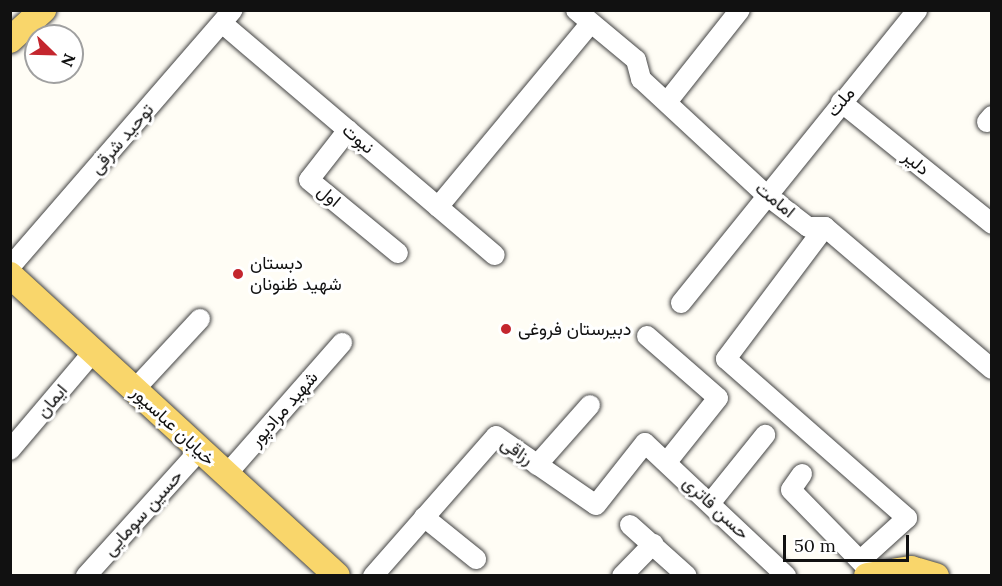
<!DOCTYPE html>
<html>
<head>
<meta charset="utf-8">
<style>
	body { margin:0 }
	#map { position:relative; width:1002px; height:586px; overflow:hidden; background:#fffdf5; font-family:Lora,Vazirmatn,serif }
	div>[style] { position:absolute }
	.roads { filter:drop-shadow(0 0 2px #444) drop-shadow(0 0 2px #444) }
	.minor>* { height:20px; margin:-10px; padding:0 10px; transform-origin:10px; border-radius:10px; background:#fff }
	.major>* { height:26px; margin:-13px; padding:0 13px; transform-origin:13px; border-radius:13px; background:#f9d66b }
	.dots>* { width:16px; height:16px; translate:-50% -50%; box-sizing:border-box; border:3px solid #fff; border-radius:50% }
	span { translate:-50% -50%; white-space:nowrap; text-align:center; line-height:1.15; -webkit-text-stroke:6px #fff; paint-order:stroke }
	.street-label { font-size:18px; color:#111 }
	.poi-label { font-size:18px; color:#111 }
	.left { translate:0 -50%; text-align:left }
	.frame { position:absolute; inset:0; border:12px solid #111; pointer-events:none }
	.north { position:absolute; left:24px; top:24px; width:60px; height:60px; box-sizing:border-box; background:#fff; border:2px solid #a0a0a0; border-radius:50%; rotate:113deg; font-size:16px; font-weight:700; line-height:24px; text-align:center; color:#111 }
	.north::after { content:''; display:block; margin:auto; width:21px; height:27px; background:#c4262e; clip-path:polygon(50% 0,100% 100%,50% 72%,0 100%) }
	.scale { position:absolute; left:783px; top:535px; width:126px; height:27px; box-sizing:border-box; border:3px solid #111; border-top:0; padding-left:8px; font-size:18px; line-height:21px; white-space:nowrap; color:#111; -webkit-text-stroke:4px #fff; paint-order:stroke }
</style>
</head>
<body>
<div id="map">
	<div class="roads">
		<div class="minor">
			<i style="left:576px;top:10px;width:78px;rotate:39.8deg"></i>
			<i style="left:636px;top:60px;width:20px;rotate:75deg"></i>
			<i style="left:641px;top:79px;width:169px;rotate:42.8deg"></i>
			<i style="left:765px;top:194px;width:54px;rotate:37.5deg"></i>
			<i style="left:808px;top:227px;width:17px"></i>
			<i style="left:825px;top:227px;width:219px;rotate:40.4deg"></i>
			<i style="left:222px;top:23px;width:358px;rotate:40.4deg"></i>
			<i style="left:667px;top:102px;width:117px;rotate:-51.6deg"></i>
			<i style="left:841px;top:102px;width:194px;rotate:38.9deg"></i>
			<i style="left:987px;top:122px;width:8px;rotate:-50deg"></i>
			<i style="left:348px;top:130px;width:63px;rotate:128deg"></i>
			<i style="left:309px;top:180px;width:115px;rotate:39.4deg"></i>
			<i style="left:438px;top:207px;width:239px;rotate:-50.3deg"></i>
			<i style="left:825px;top:227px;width:165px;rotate:126.9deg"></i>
			<i style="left:726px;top:359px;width:241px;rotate:41.3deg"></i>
			<i style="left:907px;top:518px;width:59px;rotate:137.7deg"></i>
			<i style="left:10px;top:267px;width:340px;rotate:-49.1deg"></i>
			<i style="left:681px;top:303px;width:376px;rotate:-51.1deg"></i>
			<i style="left:647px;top:336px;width:94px;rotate:41.1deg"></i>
			<i style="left:718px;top:398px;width:82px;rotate:128.6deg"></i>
			<i style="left:134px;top:390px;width:97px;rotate:-47.1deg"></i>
			<i style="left:10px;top:450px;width:128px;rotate:-49.7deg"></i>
			<i style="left:537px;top:465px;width:80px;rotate:-48.5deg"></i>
			<i style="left:802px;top:474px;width:19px;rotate:125deg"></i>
			<i style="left:791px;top:490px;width:109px;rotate:45.7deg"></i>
			<i style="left:226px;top:475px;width:176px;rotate:-48.7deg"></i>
			<i style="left:712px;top:501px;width:85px;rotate:-51.2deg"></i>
			<i style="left:424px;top:517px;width:67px;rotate:38.9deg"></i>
			<i style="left:630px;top:525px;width:76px;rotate:41.8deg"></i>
			<i style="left:86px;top:576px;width:169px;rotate:-47.9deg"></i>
			<i style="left:373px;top:576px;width:186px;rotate:-48.7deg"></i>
			<i style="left:496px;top:436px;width:121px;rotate:34.6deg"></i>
			<i style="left:596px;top:505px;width:79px;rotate:-51.7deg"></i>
			<i style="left:645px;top:443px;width:194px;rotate:43.3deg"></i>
			<i style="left:622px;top:576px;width:45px;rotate:-45.9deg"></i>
		</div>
		<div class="major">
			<i style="left:10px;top:40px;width:45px;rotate:-42.3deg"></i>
			<i style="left:10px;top:275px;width:444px;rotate:42.6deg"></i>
			<i style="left:867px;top:576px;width:45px;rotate:-9deg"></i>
			<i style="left:911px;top:569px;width:26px;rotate:16deg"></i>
		</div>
	</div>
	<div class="dots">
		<i style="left:238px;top:274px;background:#c4262e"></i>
		<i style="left:506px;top:329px;background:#c4262e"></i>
	</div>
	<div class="street-label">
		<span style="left:841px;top:102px;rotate:-50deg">ملت</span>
		<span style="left:122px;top:139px;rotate:-49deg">توحید شرقی</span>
		<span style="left:358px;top:139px;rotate:40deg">نبوت</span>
		<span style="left:916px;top:163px;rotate:39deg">دلیر</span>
		<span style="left:329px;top:196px;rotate:40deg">اول</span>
		<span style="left:775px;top:200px;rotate:39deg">امامت</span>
		<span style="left:52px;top:401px;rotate:-50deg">ایمان</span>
		<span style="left:284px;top:409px;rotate:-49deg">شهید مرادپور</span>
		<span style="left:173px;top:426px;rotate:43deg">خیابان عباسپور</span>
		<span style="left:517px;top:451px;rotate:34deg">رزاقی</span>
		<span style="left:716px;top:508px;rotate:43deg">حسن فاتری</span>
		<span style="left:143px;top:513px;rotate:-48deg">حسین سومایی</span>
	</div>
	<div class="poi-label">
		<span class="left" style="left:250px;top:274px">دبستان<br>شهید ظنونان</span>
		<span class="left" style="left:518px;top:329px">دبیرستان فروغی</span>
	</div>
	<div class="frame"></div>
	<div class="north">N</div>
	<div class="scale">50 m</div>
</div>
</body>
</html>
